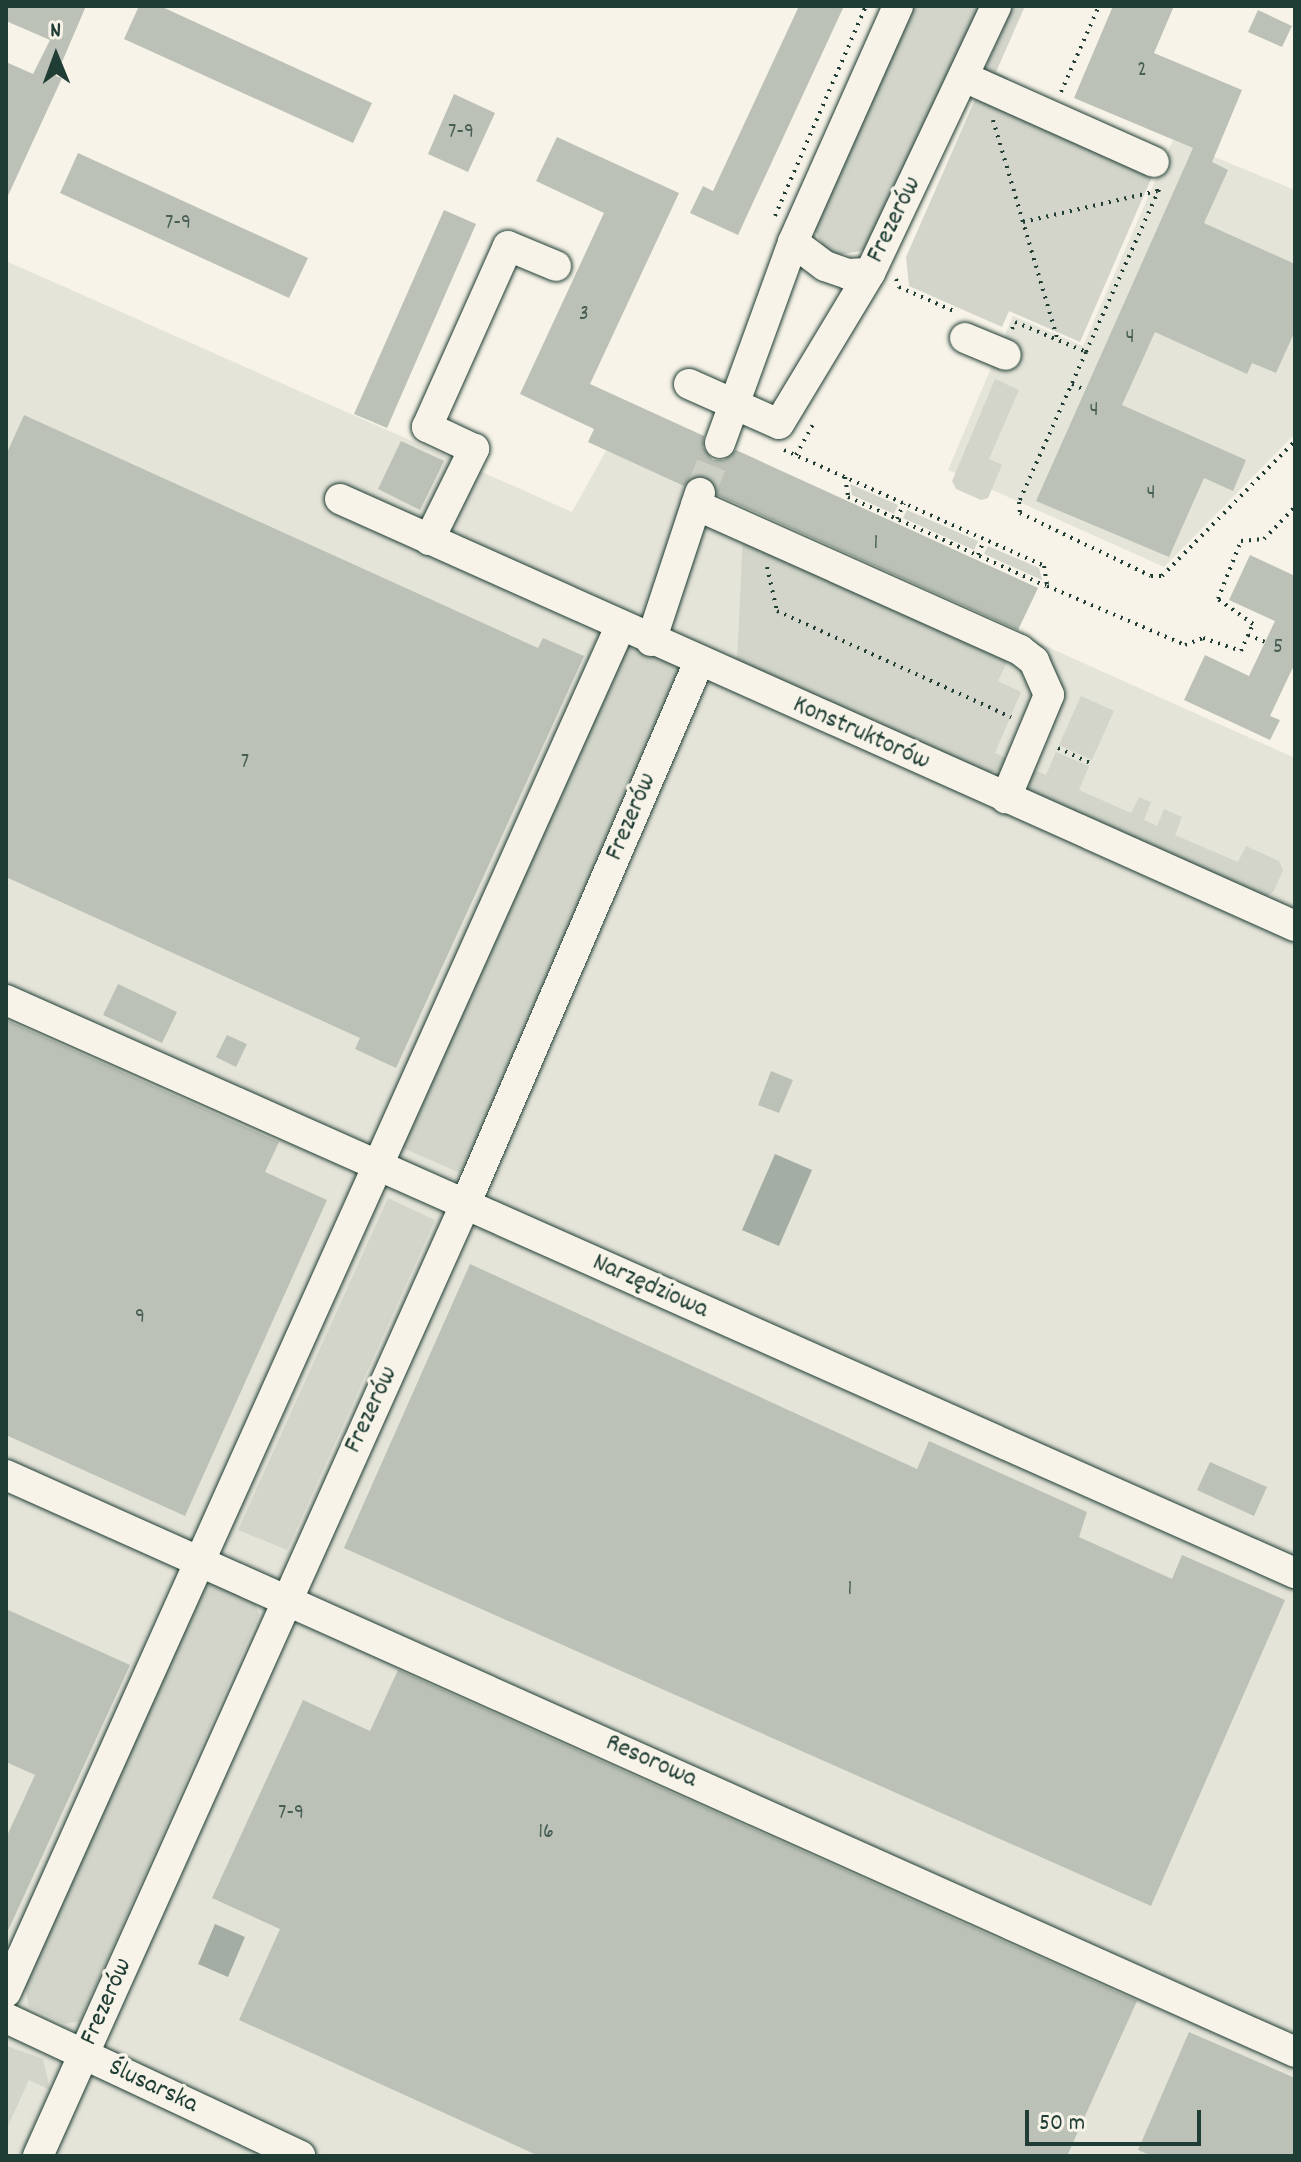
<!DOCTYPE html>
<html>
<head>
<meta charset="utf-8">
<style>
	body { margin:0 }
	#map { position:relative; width:1301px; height:2162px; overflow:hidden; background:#f7f3e8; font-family:Dekko,sans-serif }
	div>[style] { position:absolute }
	.built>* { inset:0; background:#e5e4d9 }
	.green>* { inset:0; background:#d3d5ca }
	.water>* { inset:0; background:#a4ada3 }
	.building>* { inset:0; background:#bbc1b6 }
	.minor-tunnel>* { height:30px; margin-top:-15px; transform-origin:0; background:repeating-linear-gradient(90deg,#cccfc4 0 30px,transparent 0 45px) }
	.path>* { height:4px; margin-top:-2px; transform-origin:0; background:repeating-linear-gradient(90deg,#1f3d34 0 2px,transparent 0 8px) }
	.roads { filter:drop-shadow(0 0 2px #1f3d34) drop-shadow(0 0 2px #1f3d34) }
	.minor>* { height:30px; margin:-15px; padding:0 15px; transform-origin:15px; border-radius:15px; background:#f7f3e8 }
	span { translate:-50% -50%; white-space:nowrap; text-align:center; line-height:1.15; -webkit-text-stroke:7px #f7f3e8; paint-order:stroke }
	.number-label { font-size:22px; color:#465e54 }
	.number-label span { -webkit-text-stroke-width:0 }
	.street-label { font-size:26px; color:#1f3d34 }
	.frame { position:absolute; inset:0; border:8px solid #1f3d34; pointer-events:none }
	.north { position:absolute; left:16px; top:16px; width:80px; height:80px; -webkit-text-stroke:6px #f7f3e8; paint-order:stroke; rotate:359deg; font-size:22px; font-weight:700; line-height:32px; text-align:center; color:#1f3d34 }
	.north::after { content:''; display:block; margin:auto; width:28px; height:36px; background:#1f3d34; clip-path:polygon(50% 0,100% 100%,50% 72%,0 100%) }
	.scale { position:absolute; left:1025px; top:2110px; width:176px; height:36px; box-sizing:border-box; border:4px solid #1f3d34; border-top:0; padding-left:10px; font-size:24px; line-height:28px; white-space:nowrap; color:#1f3d34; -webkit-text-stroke:6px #f7f3e8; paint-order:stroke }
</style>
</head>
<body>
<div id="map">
	<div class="built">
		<i style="clip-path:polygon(1173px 140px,1295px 190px,1295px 434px,1164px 567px,948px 470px,1013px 316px,1083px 346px)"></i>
		<i style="clip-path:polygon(6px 261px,572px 512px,607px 449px,1295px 758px,1295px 2156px,6px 2156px)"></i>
	</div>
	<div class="green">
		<i style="clip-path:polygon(911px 6px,981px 6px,867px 250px,837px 255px,825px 249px,815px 231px,816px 219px)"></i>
		<i style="clip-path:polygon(1013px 6px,1025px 6px,996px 72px,1008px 78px,1006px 83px,983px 73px)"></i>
		<i style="clip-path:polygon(977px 95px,1154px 172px,1080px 342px,1009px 311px,1002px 327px,909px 286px,906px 257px)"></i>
		<i style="clip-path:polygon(995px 379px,1019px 390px,989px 459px,1002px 465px,988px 498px,981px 500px,956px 489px,952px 481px)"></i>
		<i style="clip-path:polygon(850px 484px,898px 505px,894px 514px,852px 495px)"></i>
		<i style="clip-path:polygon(907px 510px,978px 541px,974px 550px,903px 518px)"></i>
		<i style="clip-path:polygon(743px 533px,1011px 654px,998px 681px,1021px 692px,995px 753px,1010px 760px,1002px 770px,986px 773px,737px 662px)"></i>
		<i style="clip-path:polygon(988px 546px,1039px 568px,1042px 580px,984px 554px)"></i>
		<i style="clip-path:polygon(625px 643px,684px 670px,465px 1175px,396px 1145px)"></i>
		<i style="clip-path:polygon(1081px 696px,1114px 711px,1092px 760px,1059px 745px)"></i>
		<i style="clip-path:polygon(1056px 752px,1089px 766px,1079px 790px,1131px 813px,1139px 797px,1151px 802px,1144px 820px,1157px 826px,1164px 809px,1182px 817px,1175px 835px,1238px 862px,1246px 846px,1279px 861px,1283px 870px,1274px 891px,1264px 898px,1030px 791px,1027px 767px,1046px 775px)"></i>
		<i style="clip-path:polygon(388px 1198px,435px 1220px,287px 1550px,238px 1530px)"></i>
		<i style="clip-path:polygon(213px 1584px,254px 1600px,259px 1615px,80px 2021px,65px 2024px,29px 2007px,25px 1987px,198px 1589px)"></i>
		<i style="clip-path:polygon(7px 2046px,43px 2059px,50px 2090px,29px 2080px,6px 2130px)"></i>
	</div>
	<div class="water">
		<i style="clip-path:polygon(775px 1154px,812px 1170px,779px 1246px,742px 1230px)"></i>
		<i style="clip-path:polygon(215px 1924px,245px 1937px,228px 1977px,198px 1964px)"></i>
	</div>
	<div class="building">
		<i style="clip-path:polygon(6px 6px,86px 6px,56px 76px,62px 78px,6px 200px,6px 62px,33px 74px,50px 40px,6px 21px)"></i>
		<i style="clip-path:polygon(139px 6px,160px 6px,372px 103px,353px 143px,124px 39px)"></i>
		<i style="clip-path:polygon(799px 6px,844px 6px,738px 235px,690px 213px,703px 186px,713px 191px)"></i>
		<i style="clip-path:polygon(1113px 6px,1174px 6px,1154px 53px,1242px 90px,1212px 162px,1228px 170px,1204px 223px,1295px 264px,1295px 331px,1276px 373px,1252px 363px,1247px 374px,1155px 332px,1122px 405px,1246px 460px,1233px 491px,1204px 478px,1169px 557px,1036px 501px,1193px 148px,1074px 98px)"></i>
		<i style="clip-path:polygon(1258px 10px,1292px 26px,1282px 47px,1248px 32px)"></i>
		<i style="clip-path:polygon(454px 94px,495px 113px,468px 172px,428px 154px)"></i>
		<i style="clip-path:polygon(557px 137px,679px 193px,590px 384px,704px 436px,703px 447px,713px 460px,724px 460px,736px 450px,1038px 588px,1018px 630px,717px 495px,706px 476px,696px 476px,684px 486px,588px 442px,594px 429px,520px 394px,604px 213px,536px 181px)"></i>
		<i style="clip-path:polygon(78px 153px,308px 258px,289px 298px,60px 193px)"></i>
		<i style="clip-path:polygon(444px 210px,476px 224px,387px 428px,354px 414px)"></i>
		<i style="clip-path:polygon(24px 415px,538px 648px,543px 638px,584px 656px,396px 1068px,355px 1049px,360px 1038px,6px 877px,6px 455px)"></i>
		<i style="clip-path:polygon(401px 441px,444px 461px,420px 510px,378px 489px)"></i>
		<i style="clip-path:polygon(1250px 555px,1295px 576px,1295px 663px,1270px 716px,1280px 720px,1270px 740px,1184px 700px,1205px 655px,1249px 676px,1275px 621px,1229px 600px)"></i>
		<i style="clip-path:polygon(118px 984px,177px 1012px,162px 1043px,103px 1015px)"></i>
		<i style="clip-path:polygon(6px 1020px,279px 1142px,265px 1172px,327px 1200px,185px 1516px,6px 1435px)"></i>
		<i style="clip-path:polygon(227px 1035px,247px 1044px,236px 1067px,216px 1057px)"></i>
		<i style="clip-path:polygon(771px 1071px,793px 1080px,779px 1113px,758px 1105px)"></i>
		<i style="clip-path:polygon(470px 1264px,917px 1469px,929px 1441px,1087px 1512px,1079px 1537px,1172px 1579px,1182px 1555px,1285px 1600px,1151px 1906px,344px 1548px)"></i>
		<i style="clip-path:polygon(1210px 1462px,1267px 1487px,1254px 1516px,1197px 1490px)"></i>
		<i style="clip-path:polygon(6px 1609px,130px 1665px,6px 1935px,6px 1838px,35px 1775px,6px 1762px)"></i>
		<i style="clip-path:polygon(398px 1670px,1137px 2001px,1067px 2156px,539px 2156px,239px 2020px,280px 1929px,212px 1898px,303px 1700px,370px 1731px)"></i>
		<i style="clip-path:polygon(1189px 2032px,1295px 2078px,1295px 2156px,1152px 2156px,1138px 2150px)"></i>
	</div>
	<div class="minor-tunnel">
		<i style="left:700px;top:493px;width:54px;rotate:-68.2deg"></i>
	</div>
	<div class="path">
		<i style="left:1061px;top:92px;width:94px;rotate:-66.2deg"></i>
		<i style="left:993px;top:120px;width:227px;rotate:73.6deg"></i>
		<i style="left:775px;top:216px;width:229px;rotate:-66.6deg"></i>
		<i style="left:1023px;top:222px;width:138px;rotate:-13deg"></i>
		<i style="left:896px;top:279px;width:9px;rotate:69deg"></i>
		<i style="left:899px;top:287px;width:62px;rotate:23.7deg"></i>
		<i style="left:1012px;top:329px;width:8px;rotate:-67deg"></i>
		<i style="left:1015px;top:322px;width:77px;rotate:22.9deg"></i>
		<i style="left:1086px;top:352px;width:164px;rotate:114.1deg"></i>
		<i style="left:1019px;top:502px;width:11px;rotate:85deg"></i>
		<i style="left:1020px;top:513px;width:145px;rotate:25.7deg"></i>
		<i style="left:1151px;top:576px;width:11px"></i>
		<i style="left:1162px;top:576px;width:190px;rotate:-45.4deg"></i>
		<i style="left:1086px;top:352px;width:181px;rotate:-65.8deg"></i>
		<i style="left:1072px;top:384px;width:14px;rotate:25deg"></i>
		<i style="left:784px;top:450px;width:285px;rotate:24deg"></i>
		<i style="left:1044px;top:566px;width:20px;rotate:81deg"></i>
		<i style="left:1047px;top:586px;width:150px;rotate:23.1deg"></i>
		<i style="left:1185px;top:645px;width:19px;rotate:-21deg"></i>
		<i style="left:1203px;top:638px;width:40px;rotate:18.9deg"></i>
		<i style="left:1241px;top:651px;width:30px;rotate:-66deg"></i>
		<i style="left:1253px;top:624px;width:43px;rotate:-144.5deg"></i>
		<i style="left:1218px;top:599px;width:62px;rotate:-68.4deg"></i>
		<i style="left:1241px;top:541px;width:23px;rotate:-5deg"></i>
		<i style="left:1264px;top:539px;width:45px;rotate:-45.9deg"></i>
		<i style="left:796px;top:455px;width:39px;rotate:-61deg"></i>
		<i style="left:845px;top:477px;width:20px;rotate:81deg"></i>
		<i style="left:848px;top:497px;width:217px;rotate:24.2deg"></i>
		<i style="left:897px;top:519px;width:17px;rotate:-66deg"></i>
		<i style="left:978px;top:555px;width:16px;rotate:-68deg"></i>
		<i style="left:767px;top:567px;width:45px;rotate:77.2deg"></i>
		<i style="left:777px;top:611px;width:257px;rotate:24.4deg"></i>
		<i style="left:1248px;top:635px;width:18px;rotate:22deg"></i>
		<i style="left:1058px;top:748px;width:35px;rotate:25deg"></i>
	</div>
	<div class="roads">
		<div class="minor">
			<i style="left:964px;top:77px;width:208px;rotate:24.1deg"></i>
			<i style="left:793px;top:242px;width:40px;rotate:37deg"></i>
			<i style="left:825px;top:266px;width:24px;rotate:19deg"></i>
			<i style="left:848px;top:274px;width:22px;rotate:-3deg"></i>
			<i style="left:965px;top:338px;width:44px;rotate:22.5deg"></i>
			<i style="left:689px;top:384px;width:98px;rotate:24deg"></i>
			<i style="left:779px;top:424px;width:176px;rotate:-58.9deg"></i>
			<i style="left:870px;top:273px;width:295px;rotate:-64.7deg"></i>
			<i style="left:720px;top:443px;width:214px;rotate:-70deg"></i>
			<i style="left:793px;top:242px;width:258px;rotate:-66deg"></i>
			<i style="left:340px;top:499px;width:1046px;rotate:24.09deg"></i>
			<i style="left:696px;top:505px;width:355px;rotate:24.1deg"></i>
			<i style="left:1020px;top:650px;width:18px;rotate:38deg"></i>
			<i style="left:1034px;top:661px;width:37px;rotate:66deg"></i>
			<i style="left:1049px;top:695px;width:112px;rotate:112.7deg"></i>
			<i style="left:429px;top:540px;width:102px;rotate:-63.7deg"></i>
			<i style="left:474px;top:449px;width:52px;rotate:-154.9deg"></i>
			<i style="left:427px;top:427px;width:198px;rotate:-65.9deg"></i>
			<i style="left:508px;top:246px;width:52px;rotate:22.6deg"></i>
			<i style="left:651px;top:641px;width:156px;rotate:-71.7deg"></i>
			<i style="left:6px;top:1000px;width:1411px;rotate:23.97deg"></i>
			<i style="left:6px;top:1475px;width:1412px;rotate:24.11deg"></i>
			<i style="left:6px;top:1992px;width:1497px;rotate:-65.78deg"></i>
			<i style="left:6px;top:2018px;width:325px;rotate:25.1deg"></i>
			<i style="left:38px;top:2156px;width:1042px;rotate:-65.82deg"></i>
			<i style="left:465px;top:1205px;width:591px;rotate:-66.69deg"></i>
		</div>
	</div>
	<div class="number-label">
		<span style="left:1142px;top:71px">2</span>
		<span style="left:461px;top:133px">7-9</span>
		<span style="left:178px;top:224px">7-9</span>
		<span style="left:584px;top:315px">3</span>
		<span style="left:1130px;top:338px">4</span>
		<span style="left:1094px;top:411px">4</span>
		<span style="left:1151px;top:494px">4</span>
		<span style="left:876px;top:544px">1</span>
		<span style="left:1278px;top:648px">5</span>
		<span style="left:245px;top:763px">7</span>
		<span style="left:140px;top:1318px">9</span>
		<span style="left:850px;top:1590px">1</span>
		<span style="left:291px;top:1814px">7-9</span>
		<span style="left:546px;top:1833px">16</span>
	</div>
	<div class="street-label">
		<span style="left:895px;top:220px;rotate:-64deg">Frezerów</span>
		<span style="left:861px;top:734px;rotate:24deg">Konstruktorów</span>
		<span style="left:632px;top:817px;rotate:-67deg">Frezerów</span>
		<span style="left:650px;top:1287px;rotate:24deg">Narzędziowa</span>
		<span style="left:372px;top:1410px;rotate:-65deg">Frezerów</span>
		<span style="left:651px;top:1762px;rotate:24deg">Resorowa</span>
		<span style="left:107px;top:2002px;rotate:-66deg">Frezerów</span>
		<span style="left:153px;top:2087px;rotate:25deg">Ślusarska</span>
	</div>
	<div class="frame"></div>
	<div class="north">N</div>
	<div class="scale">50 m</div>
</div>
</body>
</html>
